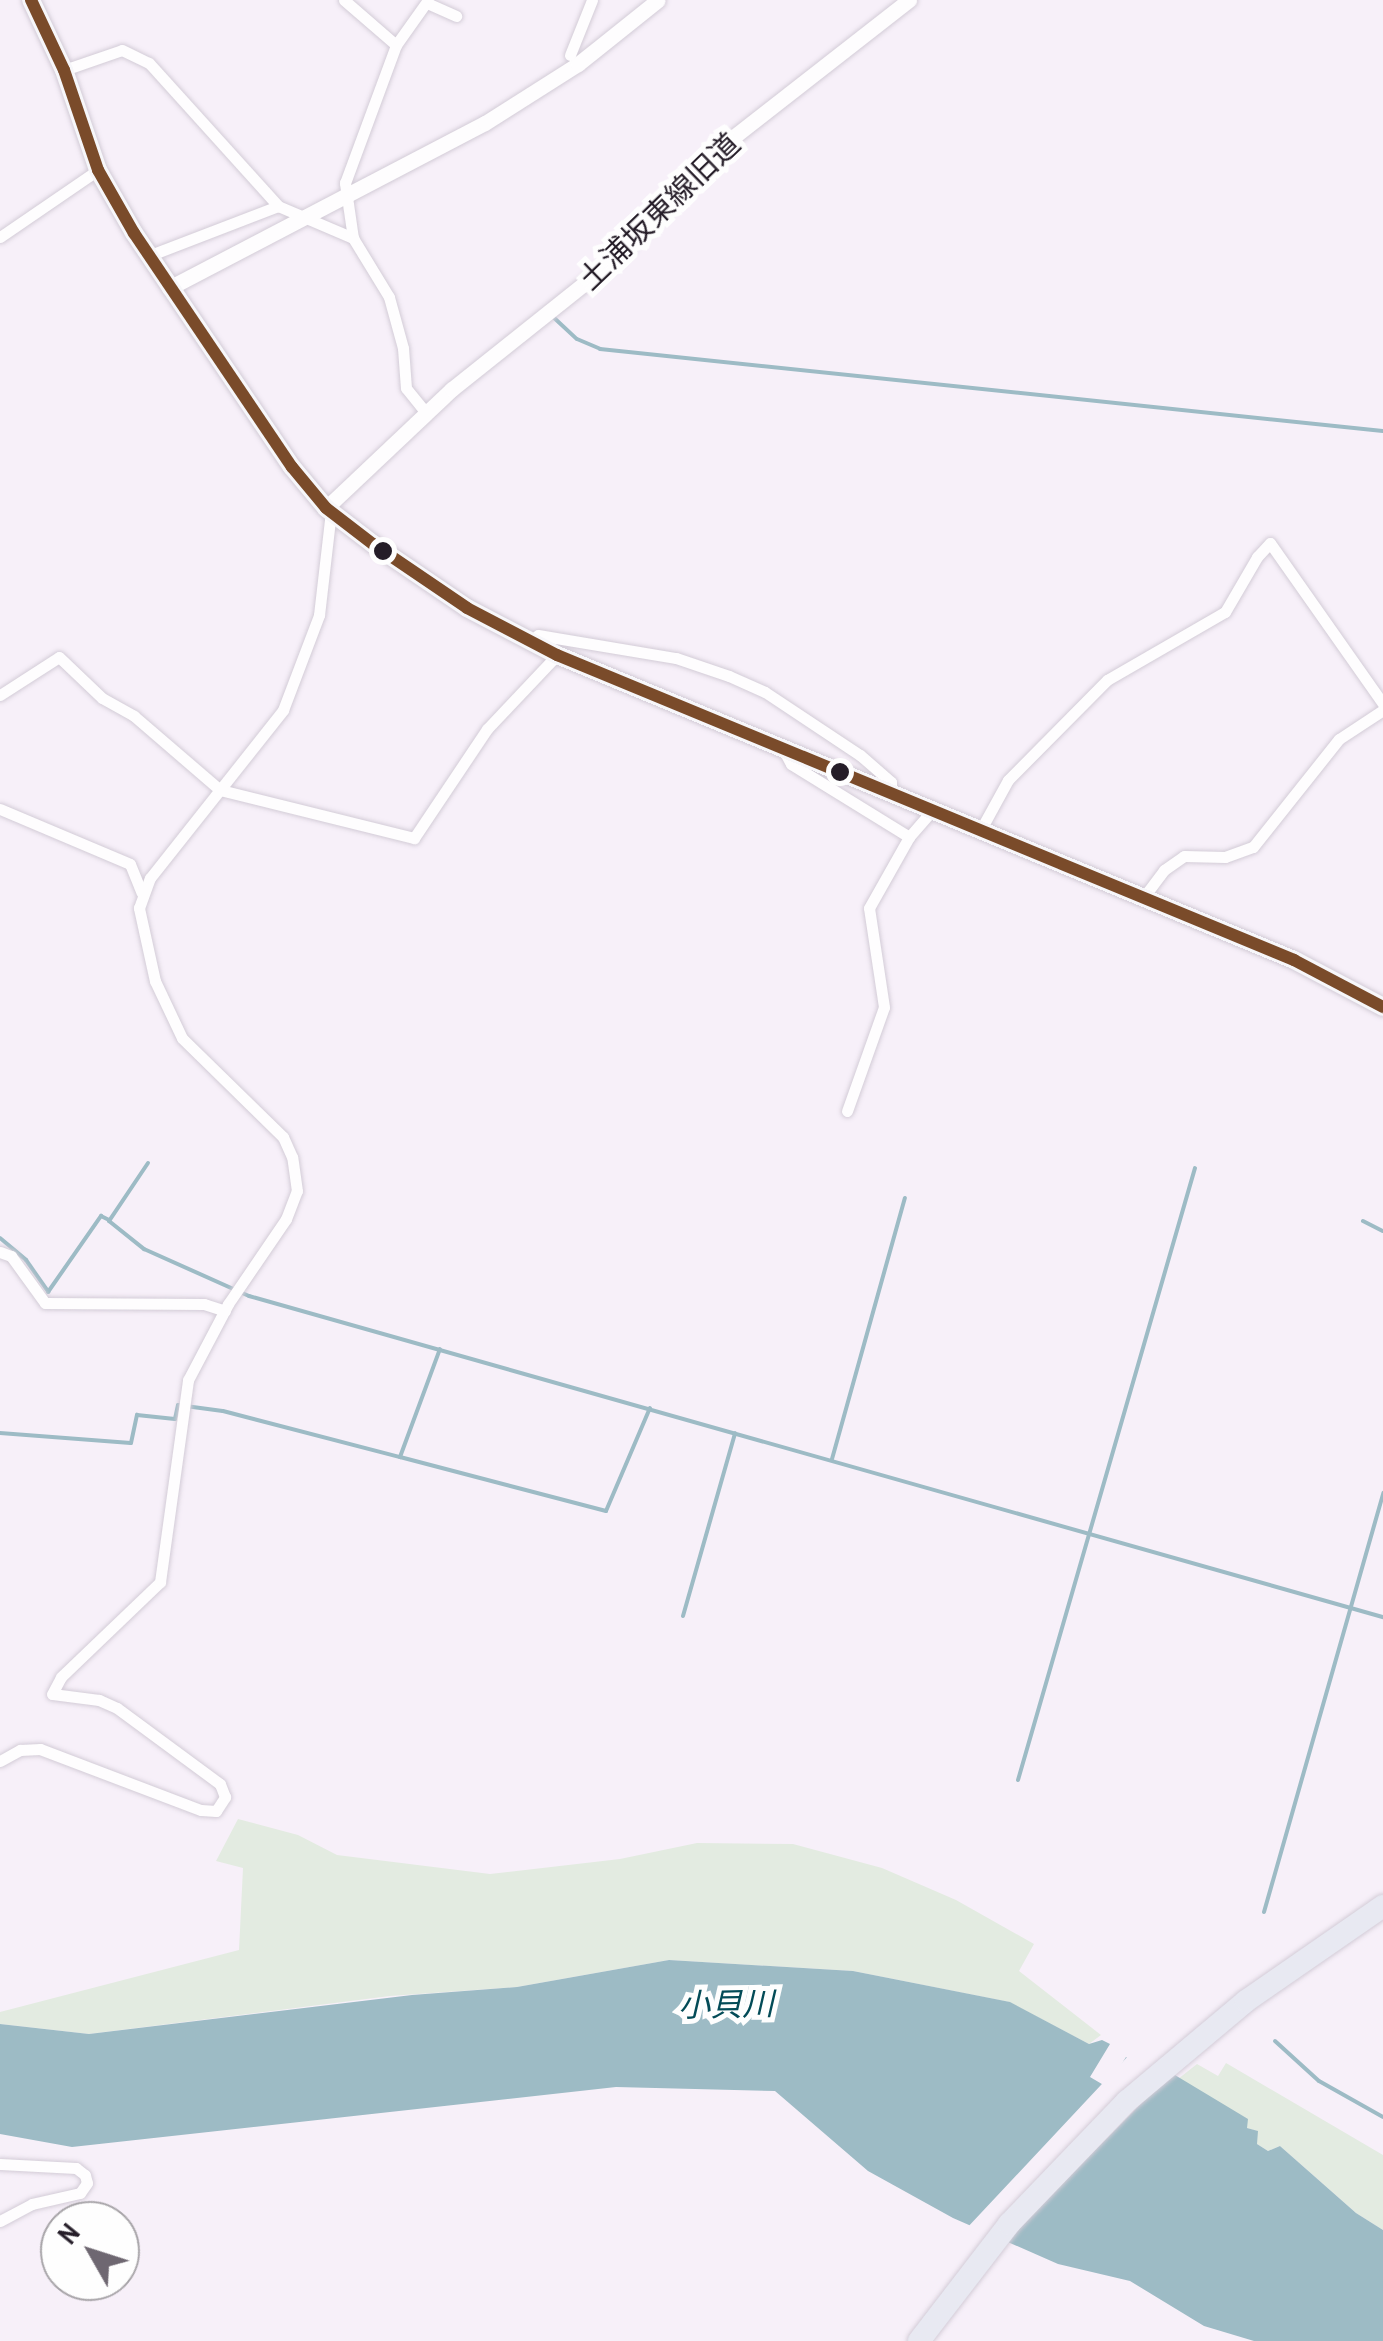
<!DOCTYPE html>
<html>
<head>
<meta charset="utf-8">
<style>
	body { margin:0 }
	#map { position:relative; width:1383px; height:2341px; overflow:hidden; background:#f7f0f9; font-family:"Archivo Narrow","Noto Sans JP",sans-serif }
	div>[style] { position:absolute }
	.green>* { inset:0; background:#e3ebe1 }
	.water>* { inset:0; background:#9dbbc5 }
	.pier>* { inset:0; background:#f7f0f9 }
	.stream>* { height:4px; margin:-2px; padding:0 2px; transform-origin:2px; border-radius:2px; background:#9dbbc5 }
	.roads { filter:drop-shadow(0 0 2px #d3ccd7) drop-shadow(0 0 2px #d3ccd7) }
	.minor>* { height:11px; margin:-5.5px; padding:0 5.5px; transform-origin:5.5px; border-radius:5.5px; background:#fefdfe }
	.tertiary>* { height:15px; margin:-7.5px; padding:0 7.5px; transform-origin:7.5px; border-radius:7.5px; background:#fefdfe }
	.secondary>* { height:18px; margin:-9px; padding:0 9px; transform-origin:9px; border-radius:9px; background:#f7f7fa }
	.motorway>* { height:22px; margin:-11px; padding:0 11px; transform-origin:11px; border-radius:11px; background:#e8e9f2 }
	.bus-1>* { height:12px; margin:-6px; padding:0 6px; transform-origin:6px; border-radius:6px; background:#7a4b2a }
	.dots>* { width:28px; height:28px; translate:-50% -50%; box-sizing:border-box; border:5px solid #fefefe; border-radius:50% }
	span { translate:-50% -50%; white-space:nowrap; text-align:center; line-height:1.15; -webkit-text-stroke:10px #fefefe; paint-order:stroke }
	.street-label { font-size:30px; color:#251d28 }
	.water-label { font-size:32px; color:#034b57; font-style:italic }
	.north { position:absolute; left:40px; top:2201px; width:100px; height:100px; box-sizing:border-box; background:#fefefe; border:2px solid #a7a4a8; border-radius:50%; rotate:309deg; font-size:28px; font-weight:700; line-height:40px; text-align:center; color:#251d28 }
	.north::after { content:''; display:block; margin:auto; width:35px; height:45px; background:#6e6771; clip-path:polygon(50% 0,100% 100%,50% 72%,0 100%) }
</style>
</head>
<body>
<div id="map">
	<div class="green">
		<i style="clip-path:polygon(238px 1819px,298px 1835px,337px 1855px,490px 1874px,620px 1859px,697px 1843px,793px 1844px,882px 1868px,956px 1900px,1034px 1944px,1019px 1971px,1101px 2035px,1089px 2044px,1009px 2002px,853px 1971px,669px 1960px,517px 1987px,390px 1996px,89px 2034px,0 2024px,0 2012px,239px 1950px,243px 1868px,216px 1861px)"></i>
		<i style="clip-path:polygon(1226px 2063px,1383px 2155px,1383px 2230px,1356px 2213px,1280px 2146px,1268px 2151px,1257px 2144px,1257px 2131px,1247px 2128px,1244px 2117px,1178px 2079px,1197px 2064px,1218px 2076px)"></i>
	</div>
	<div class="water">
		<i style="clip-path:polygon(669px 1960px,853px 1971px,1010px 2002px,1089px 2044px,1102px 2040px,1110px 2044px,1090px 2077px,1107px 2087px,1126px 2057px,1134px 2062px,1145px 2057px,1248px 2119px,1247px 2128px,1258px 2131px,1257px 2144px,1268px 2151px,1280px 2146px,1356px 2213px,1383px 2230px,1383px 2341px,1254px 2341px,1204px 2326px,1130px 2281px,1058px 2264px,953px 2218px,868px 2171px,775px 2091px,616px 2087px,72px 2147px,0 2134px,0 2024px,89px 2034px,412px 1995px,517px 1987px)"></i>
	</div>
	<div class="pier">
		<i style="clip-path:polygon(1147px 2052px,1174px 2070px,1002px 2245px,966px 2229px,1130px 2054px,1137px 2058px)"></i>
	</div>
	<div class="stream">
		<i style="left:551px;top:315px;width:35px;rotate:43deg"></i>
		<i style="left:577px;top:339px;width:25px;rotate:23deg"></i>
		<i style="left:600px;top:349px;width:787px;rotate:5.98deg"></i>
		<i style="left:148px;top:1163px;width:70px;rotate:123.9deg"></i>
		<i style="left:109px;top:1221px;width:45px;rotate:38.7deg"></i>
		<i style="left:144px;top:1249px;width:115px;rotate:24.1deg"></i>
		<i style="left:249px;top:1296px;width:1179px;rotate:15.81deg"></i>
		<i style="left:1363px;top:1221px;width:22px;rotate:27deg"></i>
		<i style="left:0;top:1238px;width:34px;rotate:40deg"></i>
		<i style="left:26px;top:1260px;width:39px;rotate:55deg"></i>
		<i style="left:48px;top:1292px;width:93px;rotate:-55.1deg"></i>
		<i style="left:101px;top:1216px;width:9px;rotate:27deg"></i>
		<i style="left:0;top:1433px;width:131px;rotate:4.4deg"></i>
		<i style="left:131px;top:1443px;width:29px;rotate:-78deg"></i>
		<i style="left:137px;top:1415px;width:38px;rotate:6deg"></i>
		<i style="left:175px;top:1419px;width:14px;rotate:-78deg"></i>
		<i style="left:178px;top:1405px;width:45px;rotate:7.6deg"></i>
		<i style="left:223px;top:1411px;width:183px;rotate:14.6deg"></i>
		<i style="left:400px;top:1457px;width:115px;rotate:-69.7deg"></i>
		<i style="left:400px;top:1457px;width:213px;rotate:14.7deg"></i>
		<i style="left:606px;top:1511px;width:112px;rotate:-66.9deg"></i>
		<i style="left:832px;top:1459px;width:271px;rotate:-74.4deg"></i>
		<i style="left:683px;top:1616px;width:190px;rotate:-74.1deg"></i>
		<i style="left:1018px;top:1780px;width:637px;rotate:-73.87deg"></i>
		<i style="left:1264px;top:1912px;width:436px;rotate:-74.1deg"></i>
		<i style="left:1275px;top:2041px;width:59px;rotate:42.3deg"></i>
		<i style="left:1319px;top:2081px;width:73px;rotate:29.4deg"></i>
	</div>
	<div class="roads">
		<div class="minor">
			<i style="left:344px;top:0;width:69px;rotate:40.9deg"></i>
			<i style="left:427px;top:3px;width:32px;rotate:24deg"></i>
			<i style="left:570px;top:55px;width:59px;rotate:-68.2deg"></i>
			<i style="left:64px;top:70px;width:61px;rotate:-19deg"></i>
			<i style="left:122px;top:50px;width:30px;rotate:26deg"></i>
			<i style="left:149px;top:63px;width:193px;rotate:47.9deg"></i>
			<i style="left:278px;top:206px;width:82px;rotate:23.1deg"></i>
			<i style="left:0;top:237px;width:119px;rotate:-34.4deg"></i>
			<i style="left:148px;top:256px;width:139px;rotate:-21deg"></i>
			<i style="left:427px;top:414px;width:33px;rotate:-129deg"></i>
			<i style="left:406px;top:388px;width:40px;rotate:-94.3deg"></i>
			<i style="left:403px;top:348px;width:53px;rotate:-105.4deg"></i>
			<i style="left:389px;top:297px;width:69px;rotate:-121.4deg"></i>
			<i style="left:353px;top:238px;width:56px;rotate:-98.3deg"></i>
			<i style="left:345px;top:183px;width:147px;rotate:-69.7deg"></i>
			<i style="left:396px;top:45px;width:55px;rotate:-54.6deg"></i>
			<i style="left:529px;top:642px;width:11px;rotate:-38deg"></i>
			<i style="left:538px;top:635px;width:140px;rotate:9.5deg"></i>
			<i style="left:676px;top:658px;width:56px;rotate:18.8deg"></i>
			<i style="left:729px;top:676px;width:39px;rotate:24deg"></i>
			<i style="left:765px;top:692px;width:114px;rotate:33.6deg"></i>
			<i style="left:860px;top:755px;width:41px;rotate:41.1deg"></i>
			<i style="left:891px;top:782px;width:12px;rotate:90deg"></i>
			<i style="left:0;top:695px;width:70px;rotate:-32.8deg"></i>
			<i style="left:59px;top:657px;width:59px;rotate:43.6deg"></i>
			<i style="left:102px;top:698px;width:37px;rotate:29deg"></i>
			<i style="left:134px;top:716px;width:113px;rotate:40.7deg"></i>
			<i style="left:220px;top:790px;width:200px;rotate:13.9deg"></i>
			<i style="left:414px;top:838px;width:131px;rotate:-56.2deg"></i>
			<i style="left:487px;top:729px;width:102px;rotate:-46.6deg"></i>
			<i style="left:783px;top:749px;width:17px;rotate:62deg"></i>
			<i style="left:791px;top:764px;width:139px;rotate:31.7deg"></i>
			<i style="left:0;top:809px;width:141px;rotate:22.9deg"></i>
			<i style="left:130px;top:864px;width:31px;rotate:68deg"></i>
			<i style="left:980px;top:831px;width:58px;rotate:-61.2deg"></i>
			<i style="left:1008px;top:780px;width:141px;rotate:-45.3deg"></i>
			<i style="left:1107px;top:680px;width:136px;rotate:-30deg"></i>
			<i style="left:1225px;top:612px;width:64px;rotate:-59.8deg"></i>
			<i style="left:1257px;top:557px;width:19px;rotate:-47deg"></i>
			<i style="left:1270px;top:543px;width:197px;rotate:54.9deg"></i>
			<i style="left:1143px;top:898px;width:35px;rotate:-53deg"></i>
			<i style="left:1164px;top:870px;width:24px;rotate:-35deg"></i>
			<i style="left:1184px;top:856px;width:41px;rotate:1.4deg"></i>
			<i style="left:1225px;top:857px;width:30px;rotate:-20deg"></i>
			<i style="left:1253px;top:847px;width:138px;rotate:-51.5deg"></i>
			<i style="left:1339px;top:739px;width:53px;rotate:-33.4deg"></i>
			<i style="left:847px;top:1111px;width:110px;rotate:-70.4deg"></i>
			<i style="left:884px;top:1007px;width:100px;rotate:-98.6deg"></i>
			<i style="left:869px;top:908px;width:81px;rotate:-60.6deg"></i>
			<i style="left:909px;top:837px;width:35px;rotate:-49deg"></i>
			<i style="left:0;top:1252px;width:12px;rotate:20deg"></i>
			<i style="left:11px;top:1256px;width:58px;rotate:54.1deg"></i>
			<i style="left:45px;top:1303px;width:159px;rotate:0.4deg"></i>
			<i style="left:204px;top:1304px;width:22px;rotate:18deg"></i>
			<i style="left:0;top:1761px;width:23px;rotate:-29deg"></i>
			<i style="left:20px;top:1750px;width:20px;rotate:-3deg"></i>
			<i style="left:40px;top:1749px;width:172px;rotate:20.8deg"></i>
			<i style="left:201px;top:1810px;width:15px;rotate:4deg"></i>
			<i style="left:216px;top:1811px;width:17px;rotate:-57deg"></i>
			<i style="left:225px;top:1797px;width:14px;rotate:-111deg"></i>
			<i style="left:220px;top:1784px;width:128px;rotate:-143.6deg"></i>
			<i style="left:117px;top:1708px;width:20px;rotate:-156deg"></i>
			<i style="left:99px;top:1700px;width:47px;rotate:-172.7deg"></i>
			<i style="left:52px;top:1694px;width:19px;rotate:-62deg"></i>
			<i style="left:61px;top:1677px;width:137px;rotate:-43.8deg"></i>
			<i style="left:160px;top:1582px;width:204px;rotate:-82.1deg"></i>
			<i style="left:188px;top:1380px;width:86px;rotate:-62.2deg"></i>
			<i style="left:228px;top:1304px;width:103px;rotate:-55.7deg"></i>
			<i style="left:286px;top:1219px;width:30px;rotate:-69deg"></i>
			<i style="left:297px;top:1191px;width:34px;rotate:-98deg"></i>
			<i style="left:292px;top:1157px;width:22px;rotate:-114deg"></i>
			<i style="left:283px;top:1137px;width:141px;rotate:-135.6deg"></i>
			<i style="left:182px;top:1038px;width:63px;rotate:-115.3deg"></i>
			<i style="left:155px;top:981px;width:75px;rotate:-102.4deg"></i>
			<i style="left:139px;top:908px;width:32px;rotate:-70deg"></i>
			<i style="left:150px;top:878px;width:214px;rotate:-51.6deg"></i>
			<i style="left:283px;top:710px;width:102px;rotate:-69.2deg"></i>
			<i style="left:319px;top:615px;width:104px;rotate:-83.4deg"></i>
			<i style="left:0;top:2164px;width:76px;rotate:3deg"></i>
			<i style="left:76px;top:2168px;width:11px;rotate:38deg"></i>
			<i style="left:85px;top:2175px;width:8px;rotate:76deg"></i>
			<i style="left:87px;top:2183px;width:12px;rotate:125deg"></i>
			<i style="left:80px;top:2193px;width:49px;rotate:167.1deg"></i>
			<i style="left:32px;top:2204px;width:36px;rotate:152deg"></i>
		</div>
		<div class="tertiary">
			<i style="left:169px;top:288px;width:356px;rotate:-27.6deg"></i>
			<i style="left:485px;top:123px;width:110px;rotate:-32.4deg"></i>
			<i style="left:578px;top:64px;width:102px;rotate:-38.7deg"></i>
			<i style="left:326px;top:508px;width:173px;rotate:-43.4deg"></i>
			<i style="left:452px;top:389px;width:208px;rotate:-38.6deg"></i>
			<i style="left:615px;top:259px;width:144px;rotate:-47.2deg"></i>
			<i style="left:713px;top:153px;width:249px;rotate:-38deg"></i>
		</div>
		<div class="secondary">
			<i style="left:31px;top:0;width:77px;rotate:64.8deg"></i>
			<i style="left:64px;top:70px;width:106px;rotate:71.2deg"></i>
			<i style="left:98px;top:170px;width:73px;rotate:60.3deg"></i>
			<i style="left:134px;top:233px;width:282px;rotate:56deg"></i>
			<i style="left:292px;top:467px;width:53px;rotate:50.3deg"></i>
			<i style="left:326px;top:508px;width:59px;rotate:37.5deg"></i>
			<i style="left:373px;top:544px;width:114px;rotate:34.2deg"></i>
			<i style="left:467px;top:608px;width:102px;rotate:27.6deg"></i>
			<i style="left:557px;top:655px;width:798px;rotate:22.48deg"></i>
			<i style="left:1294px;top:960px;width:101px;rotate:27.8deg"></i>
		</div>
		<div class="motorway">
			<i style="left:919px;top:2341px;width:148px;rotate:-52.4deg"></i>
			<i style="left:1009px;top:2224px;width:170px;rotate:-46.2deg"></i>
			<i style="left:1127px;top:2101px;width:155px;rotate:-40deg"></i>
			<i style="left:1246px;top:2001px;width:167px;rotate:-34.7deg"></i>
		</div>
	</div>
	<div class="bus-1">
		<i style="left:31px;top:0;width:77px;rotate:64.8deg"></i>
		<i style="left:64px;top:70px;width:106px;rotate:71.2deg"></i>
		<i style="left:98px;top:170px;width:73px;rotate:60.3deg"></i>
		<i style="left:134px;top:233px;width:282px;rotate:56deg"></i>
		<i style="left:292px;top:467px;width:53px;rotate:50.3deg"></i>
		<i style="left:326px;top:508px;width:59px;rotate:37.5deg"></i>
		<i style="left:373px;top:544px;width:114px;rotate:34.2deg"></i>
		<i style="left:467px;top:608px;width:102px;rotate:27.6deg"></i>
		<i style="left:557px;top:655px;width:798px;rotate:22.48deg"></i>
		<i style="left:1294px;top:960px;width:101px;rotate:27.8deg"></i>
	</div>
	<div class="dots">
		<i style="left:383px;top:551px;background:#251d28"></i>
		<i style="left:840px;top:772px;background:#251d28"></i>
	</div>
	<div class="street-label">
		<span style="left:659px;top:211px;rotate:-44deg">土浦坂東線旧道</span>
	</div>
	<div class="water-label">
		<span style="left:726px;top:2005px;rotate:-1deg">小貝川</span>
	</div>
	<div class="north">N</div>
</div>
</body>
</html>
